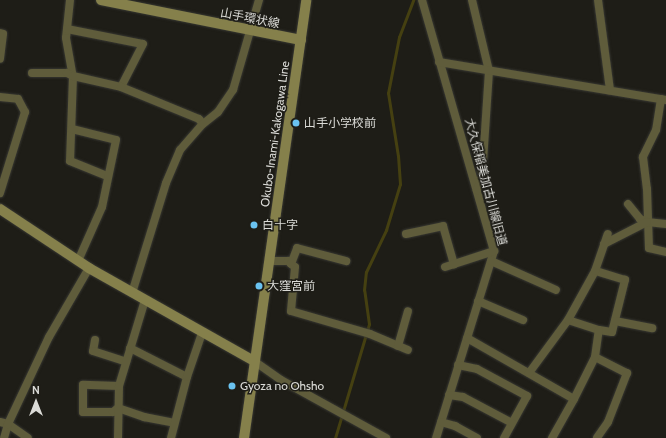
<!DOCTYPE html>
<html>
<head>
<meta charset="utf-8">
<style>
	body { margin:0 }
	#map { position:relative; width:666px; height:438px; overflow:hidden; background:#1e1d17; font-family:Cabin,"Noto Sans JP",sans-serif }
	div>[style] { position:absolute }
	.stream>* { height:3px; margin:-1.5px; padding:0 1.5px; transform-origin:1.5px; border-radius:1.5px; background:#454011 }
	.roads { filter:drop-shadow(0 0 1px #383832) drop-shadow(0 0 1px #383832) }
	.street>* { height:8px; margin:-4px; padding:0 4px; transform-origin:4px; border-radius:4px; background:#5f5c3b }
	.secondary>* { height:10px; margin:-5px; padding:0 5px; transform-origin:5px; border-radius:5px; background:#85804b }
	.dots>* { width:11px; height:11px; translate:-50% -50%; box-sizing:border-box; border:2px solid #1e1d17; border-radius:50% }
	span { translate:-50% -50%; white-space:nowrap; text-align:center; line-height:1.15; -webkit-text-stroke:3px #1e1d17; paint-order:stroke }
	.street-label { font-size:12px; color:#dbdbd7 }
	.poi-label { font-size:12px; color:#dbdbd7 }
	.left { translate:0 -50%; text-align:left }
	.north { position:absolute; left:16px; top:382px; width:40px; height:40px; -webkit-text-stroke:3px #1e1d17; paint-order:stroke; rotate:0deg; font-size:11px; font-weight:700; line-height:16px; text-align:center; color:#dbdbd7 }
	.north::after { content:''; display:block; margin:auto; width:14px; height:18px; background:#dbdbd7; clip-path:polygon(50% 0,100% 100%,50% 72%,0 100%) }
</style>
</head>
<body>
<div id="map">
	<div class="stream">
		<i style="left:335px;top:438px;width:119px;rotate:-73.4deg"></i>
		<i style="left:369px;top:324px;width:34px;rotate:-98deg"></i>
		<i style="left:364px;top:290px;width:18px;rotate:-84deg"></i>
		<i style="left:366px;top:272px;width:47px;rotate:-64.5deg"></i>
		<i style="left:386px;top:230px;width:48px;rotate:-73.1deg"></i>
		<i style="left:400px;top:184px;width:28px;rotate:-94deg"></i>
		<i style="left:398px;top:156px;width:64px;rotate:-99deg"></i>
		<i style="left:388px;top:93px;width:57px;rotate:-78.9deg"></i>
		<i style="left:399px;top:37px;width:40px;rotate:-69deg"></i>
	</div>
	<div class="roads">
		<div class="street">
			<i style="left:70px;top:0;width:38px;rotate:96deg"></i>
			<i style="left:66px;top:38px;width:39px;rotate:80deg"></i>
			<i style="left:73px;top:76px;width:85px;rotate:92deg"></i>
			<i style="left:70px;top:161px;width:40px;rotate:22deg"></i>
			<i style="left:422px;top:0;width:261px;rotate:74deg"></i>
			<i style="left:494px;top:251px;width:196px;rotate:107.2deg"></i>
			<i style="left:472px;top:0;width:73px;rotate:76.5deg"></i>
			<i style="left:489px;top:71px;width:105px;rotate:93.8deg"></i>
			<i style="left:482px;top:176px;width:15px;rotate:110deg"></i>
			<i style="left:598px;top:0;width:91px;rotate:82.4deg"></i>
			<i style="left:67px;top:29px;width:77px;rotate:11.2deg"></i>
			<i style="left:143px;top:44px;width:48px;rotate:117.1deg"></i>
			<i style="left:0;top:33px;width:3px;rotate:18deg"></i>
			<i style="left:3px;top:34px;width:25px;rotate:97deg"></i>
			<i style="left:439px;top:62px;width:230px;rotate:9.5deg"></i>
			<i style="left:32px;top:73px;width:35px"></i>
			<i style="left:67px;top:73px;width:7px;rotate:27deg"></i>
			<i style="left:73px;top:76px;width:49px;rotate:12.9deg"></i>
			<i style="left:121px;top:87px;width:84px;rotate:22.3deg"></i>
			<i style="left:199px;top:119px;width:6px;rotate:51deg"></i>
			<i style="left:0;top:97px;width:18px;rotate:6deg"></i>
			<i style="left:18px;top:99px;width:15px;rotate:62deg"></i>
			<i style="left:25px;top:112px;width:85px;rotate:107.2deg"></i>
			<i style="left:661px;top:99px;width:31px;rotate:99deg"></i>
			<i style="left:656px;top:130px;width:30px;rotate:116deg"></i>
			<i style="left:643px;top:157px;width:32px;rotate:83deg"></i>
			<i style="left:647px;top:189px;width:59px;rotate:88.1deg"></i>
			<i style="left:649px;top:248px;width:17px;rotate:13deg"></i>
			<i style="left:72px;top:129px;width:45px;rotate:14deg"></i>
			<i style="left:116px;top:140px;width:68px;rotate:101.8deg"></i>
			<i style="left:102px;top:207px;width:59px;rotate:114deg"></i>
			<i style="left:628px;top:204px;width:19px;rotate:51deg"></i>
			<i style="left:640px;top:219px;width:8px;rotate:23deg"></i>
			<i style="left:647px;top:222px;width:19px;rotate:6deg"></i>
			<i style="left:406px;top:234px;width:38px;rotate:-12deg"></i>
			<i style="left:443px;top:226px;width:40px;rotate:74deg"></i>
			<i style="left:604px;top:244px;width:48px;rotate:-27.1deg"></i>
			<i style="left:270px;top:261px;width:18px"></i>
			<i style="left:288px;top:261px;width:9px;rotate:41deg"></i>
			<i style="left:295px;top:267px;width:44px;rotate:95.2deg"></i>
			<i style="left:291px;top:311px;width:82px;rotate:16.2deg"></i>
			<i style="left:370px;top:334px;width:41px;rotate:22.8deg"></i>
			<i style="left:491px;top:261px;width:71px;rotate:24deg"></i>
			<i style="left:291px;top:264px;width:17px;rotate:-69deg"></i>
			<i style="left:297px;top:248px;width:51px;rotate:14.9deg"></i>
			<i style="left:445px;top:267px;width:52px;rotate:-18.1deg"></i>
			<i style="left:132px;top:293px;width:115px;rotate:-72.8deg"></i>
			<i style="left:166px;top:183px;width:36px;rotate:-67deg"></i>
			<i style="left:180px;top:150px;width:35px;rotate:-49deg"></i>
			<i style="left:203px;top:124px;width:19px;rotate:-39deg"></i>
			<i style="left:218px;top:112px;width:27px;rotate:-56deg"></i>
			<i style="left:233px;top:90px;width:94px;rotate:-73.9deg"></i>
			<i style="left:478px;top:301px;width:49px;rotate:22.9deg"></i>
			<i style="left:568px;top:320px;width:33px;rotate:18deg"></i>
			<i style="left:599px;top:330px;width:13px;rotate:9deg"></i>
			<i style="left:612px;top:332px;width:54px;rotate:-76deg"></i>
			<i style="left:625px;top:280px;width:31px;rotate:-163deg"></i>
			<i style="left:615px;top:321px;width:38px;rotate:11deg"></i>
			<i style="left:467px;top:338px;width:123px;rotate:29.7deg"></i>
			<i style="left:574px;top:399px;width:45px;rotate:119.4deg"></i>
			<i style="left:95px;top:340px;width:11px;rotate:100deg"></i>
			<i style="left:93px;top:351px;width:35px;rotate:18deg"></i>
			<i style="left:398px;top:346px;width:36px;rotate:-74deg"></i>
			<i style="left:130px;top:348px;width:64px;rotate:27deg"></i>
			<i style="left:595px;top:357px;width:36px;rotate:27deg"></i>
			<i style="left:627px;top:373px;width:53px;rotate:111.2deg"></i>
			<i style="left:608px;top:422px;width:19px;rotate:125deg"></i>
			<i style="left:254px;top:361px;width:33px;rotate:35deg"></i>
			<i style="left:281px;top:380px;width:120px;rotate:28.9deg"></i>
			<i style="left:458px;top:365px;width:19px;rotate:12deg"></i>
			<i style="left:477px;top:369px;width:57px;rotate:28.4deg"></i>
			<i style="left:527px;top:396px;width:48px;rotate:118.7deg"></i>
			<i style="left:529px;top:373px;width:66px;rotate:-53.7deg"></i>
			<i style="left:568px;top:320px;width:56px;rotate:-61.1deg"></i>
			<i style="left:595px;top:271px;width:39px;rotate:-71deg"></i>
			<i style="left:119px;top:386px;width:36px;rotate:-178deg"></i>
			<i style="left:83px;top:385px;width:27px;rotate:90deg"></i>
			<i style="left:83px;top:412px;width:30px"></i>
			<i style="left:113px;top:412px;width:6px;rotate:-39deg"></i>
			<i style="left:118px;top:408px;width:28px;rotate:19deg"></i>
			<i style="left:144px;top:417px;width:31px;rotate:11deg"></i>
			<i style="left:449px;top:395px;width:14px;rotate:8deg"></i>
			<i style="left:463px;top:397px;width:55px;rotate:28deg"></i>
			<i style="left:574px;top:399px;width:47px;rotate:-63.4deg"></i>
			<i style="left:595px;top:357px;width:27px;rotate:-82deg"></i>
			<i style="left:0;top:422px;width:8px;rotate:14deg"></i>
			<i style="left:8px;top:424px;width:24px;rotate:35deg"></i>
			<i style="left:441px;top:422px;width:15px;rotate:16deg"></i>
			<i style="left:455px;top:426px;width:25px;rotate:29deg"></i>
			<i style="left:4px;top:438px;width:15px;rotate:-74deg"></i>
			<i style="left:8px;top:424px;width:96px;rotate:-64.8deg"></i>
			<i style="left:49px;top:337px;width:80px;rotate:-59.9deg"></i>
			<i style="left:118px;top:438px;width:52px;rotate:-88.9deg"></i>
			<i style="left:119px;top:386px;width:90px;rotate:-73.2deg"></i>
			<i style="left:171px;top:438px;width:63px;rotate:-75.3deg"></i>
			<i style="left:187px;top:377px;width:46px;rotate:-71.2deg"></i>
		</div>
		<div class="secondary">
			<i style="left:101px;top:0;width:204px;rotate:11.3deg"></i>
			<i style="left:0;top:209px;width:107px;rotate:33.5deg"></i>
			<i style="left:89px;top:268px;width:189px;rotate:29.4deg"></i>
			<i style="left:244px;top:438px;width:442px;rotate:-81.9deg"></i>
		</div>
	</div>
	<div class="dots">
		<i style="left:296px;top:123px;background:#6ac3f1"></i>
		<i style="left:254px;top:225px;background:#6ac3f1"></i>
		<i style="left:259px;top:286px;background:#6ac3f1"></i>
		<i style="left:232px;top:386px;background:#6ac3f1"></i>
	</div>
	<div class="street-label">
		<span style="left:250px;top:18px;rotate:11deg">山手環状線</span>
		<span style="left:275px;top:134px;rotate:-82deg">Okubo-Inami-Kakogawa Line</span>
		<span style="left:486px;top:182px;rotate:75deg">大久保稲美加古川線旧道</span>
	</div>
	<div class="poi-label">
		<span class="left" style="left:304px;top:123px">山手小学校前</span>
		<span class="left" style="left:262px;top:225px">白十字</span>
		<span class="left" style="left:267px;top:286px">大窪宮前</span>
		<span class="left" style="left:240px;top:386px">Gyoza no Ohsho</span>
	</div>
	<div class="north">N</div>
</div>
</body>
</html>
